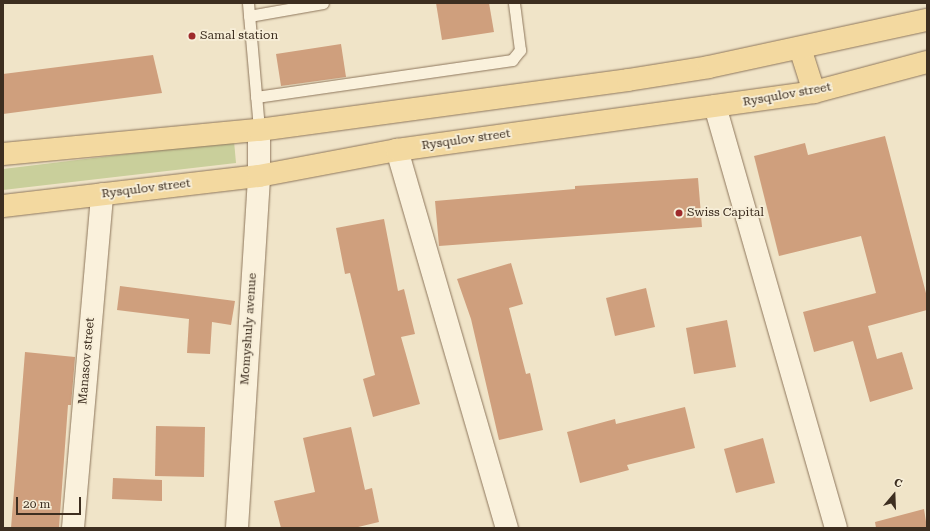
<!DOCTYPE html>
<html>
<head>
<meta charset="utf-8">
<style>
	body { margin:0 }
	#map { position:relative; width:930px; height:531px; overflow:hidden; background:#f0e4c8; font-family:"Roboto Serif",serif }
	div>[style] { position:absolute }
	.green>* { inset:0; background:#c9cf9b }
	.building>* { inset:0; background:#cf9f7d }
	.roads { filter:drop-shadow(0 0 1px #8d765c) drop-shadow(0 0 1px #8d765c) }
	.service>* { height:11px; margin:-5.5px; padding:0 5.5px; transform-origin:5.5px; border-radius:5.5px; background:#faf1dc }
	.minor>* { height:22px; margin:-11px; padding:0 11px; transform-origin:11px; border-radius:11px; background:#faf1dc }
	.secondary>* { height:22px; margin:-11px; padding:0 11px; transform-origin:11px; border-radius:11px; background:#faf1dc }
	.primary>* { height:22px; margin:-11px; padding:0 11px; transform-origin:11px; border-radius:11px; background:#f3d9a0 }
	.dots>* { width:11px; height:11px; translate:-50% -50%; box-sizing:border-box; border:2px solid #f7eed8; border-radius:50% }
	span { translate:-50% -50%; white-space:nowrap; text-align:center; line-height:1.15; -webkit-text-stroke:3.5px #f7eed8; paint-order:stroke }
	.poi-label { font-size:12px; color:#3d2e20 }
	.left { translate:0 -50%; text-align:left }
	.street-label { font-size:12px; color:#3d2e20 }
	.frame { position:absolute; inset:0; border:4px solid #3d2e20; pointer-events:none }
	.north { position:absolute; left:874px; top:475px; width:40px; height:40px; -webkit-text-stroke:3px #f7eed8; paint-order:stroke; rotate:19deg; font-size:11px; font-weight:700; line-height:16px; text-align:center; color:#3d2e20 }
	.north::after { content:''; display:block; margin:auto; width:14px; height:18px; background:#3d2e20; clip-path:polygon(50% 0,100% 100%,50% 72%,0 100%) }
	.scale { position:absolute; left:16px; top:497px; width:65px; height:18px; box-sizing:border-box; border:2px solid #3d2e20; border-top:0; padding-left:5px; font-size:12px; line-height:14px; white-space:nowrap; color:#3d2e20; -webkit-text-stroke:3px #f7eed8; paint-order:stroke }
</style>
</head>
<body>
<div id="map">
	<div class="green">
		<i style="clip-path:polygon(234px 141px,236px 163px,3px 190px,3px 169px)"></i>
	</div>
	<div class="building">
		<i style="clip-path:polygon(436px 3px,489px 3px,494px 32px,442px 40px)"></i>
		<i style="clip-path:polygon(341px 44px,346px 77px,281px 86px,276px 54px)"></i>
		<i style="clip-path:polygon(153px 55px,162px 93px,3px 114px,3px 74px)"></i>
		<i style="clip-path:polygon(885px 136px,927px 297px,927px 310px,868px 326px,877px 359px,902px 352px,913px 389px,870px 402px,853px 341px,814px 352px,803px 312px,876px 293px,861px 236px,779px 256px,754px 156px,805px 143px,808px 155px)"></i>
		<i style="clip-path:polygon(698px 178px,702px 227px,439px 246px,435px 201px,575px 189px,575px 186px)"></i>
		<i style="clip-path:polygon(384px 219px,398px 291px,404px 289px,415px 334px,401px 337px,420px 404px,373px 417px,363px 379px,375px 375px,350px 273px,345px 274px,336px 228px)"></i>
		<i style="clip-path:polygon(511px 263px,523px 304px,509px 308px,526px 374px,530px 373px,543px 430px,499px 440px,471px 319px,457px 279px)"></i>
		<i style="clip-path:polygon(120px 286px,235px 301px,231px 325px,212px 322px,210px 354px,187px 353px,189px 319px,117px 310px)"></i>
		<i style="clip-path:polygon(646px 288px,655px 327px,615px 336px,606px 298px)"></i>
		<i style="clip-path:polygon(727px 320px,736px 367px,694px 374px,686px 328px)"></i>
		<i style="clip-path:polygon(25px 352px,75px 357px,71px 405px,68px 405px,59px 528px,11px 528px)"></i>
		<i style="clip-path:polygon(685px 407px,695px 448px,627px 465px,629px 470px,580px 483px,567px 432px,615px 419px,616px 424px)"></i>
		<i style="clip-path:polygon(156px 426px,205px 427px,204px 477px,155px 476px)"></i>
		<i style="clip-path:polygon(351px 427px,365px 490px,372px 488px,379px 522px,354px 528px,281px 528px,274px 501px,315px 492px,303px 438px)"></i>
		<i style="clip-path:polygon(763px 438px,775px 483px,736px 493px,724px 449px)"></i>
		<i style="clip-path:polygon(113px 478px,162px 480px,162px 501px,112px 499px)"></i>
		<i style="clip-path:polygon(924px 509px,927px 528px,876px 528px,875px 522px)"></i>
	</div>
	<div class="roads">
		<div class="service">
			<i style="left:248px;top:3px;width:127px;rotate:85deg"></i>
			<i style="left:249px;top:16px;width:75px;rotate:-10deg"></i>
			<i style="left:256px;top:97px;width:259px;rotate:-8.2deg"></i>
			<i style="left:512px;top:60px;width:13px;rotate:-51deg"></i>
			<i style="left:520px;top:50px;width:47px;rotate:-97.3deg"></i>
		</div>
		<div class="minor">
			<i style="left:715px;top:106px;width:439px;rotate:74deg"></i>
			<i style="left:397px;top:150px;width:394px;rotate:73.8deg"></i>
			<i style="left:73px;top:528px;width:335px;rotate:-85deg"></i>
		</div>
		<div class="secondary">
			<i style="left:237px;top:528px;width:353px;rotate:-86.4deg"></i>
			<i style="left:259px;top:176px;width:46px;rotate:-90deg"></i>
		</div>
		<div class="primary">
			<i style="left:800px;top:48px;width:46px;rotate:72.3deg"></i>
			<i style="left:3px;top:154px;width:257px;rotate:-5.4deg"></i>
			<i style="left:259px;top:130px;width:372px;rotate:-7.7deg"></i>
			<i style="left:628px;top:80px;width:82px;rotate:-9.1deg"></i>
			<i style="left:709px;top:67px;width:223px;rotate:-12.2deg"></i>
			<i style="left:3px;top:206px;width:258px;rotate:-6.7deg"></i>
			<i style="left:259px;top:176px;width:140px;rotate:-10.7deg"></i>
			<i style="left:397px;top:150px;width:421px;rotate:-7.9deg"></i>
			<i style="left:814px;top:92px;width:117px;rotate:-14.9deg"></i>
		</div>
	</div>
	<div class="dots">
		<i style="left:192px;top:36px;background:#9e2a2b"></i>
		<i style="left:679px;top:213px;background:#9e2a2b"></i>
	</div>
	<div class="poi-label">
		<span class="left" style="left:200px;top:36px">Samal station</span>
		<span class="left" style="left:687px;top:213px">Swiss Capital</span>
	</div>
	<div class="street-label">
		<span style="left:787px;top:95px;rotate:-10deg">Rysqulov street</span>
		<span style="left:466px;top:140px;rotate:-8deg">Rysqulov street</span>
		<span style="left:146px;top:189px;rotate:-7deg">Rysqulov street</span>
		<span style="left:249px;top:329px;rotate:-86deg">Momyshuly avenue</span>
		<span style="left:87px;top:361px;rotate:-85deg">Manasov street</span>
	</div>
	<div class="frame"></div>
	<div class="north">С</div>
	<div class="scale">20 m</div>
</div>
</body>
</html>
